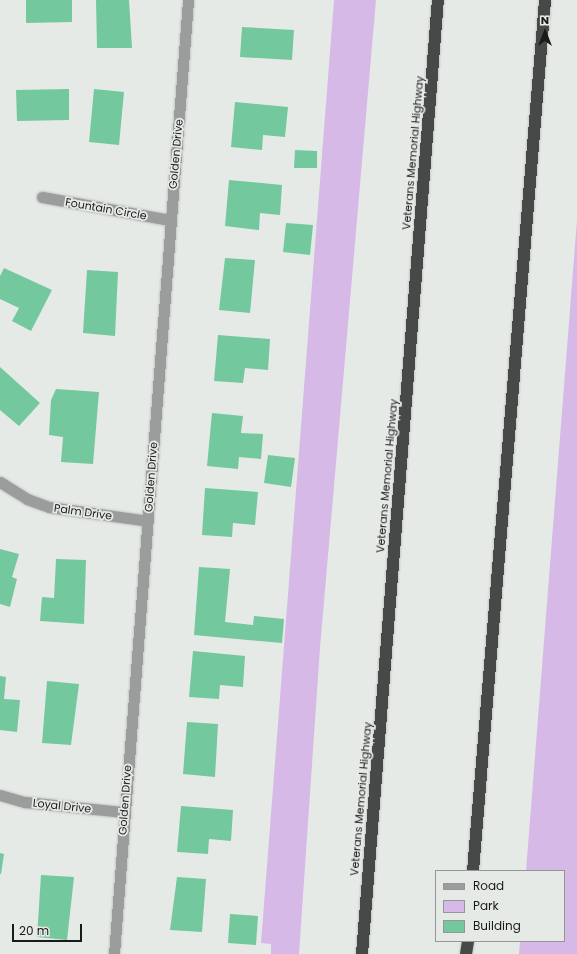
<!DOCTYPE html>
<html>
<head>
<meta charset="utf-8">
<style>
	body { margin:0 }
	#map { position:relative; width:577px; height:954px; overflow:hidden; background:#e6eae7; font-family:Poppins,sans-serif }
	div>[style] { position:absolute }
	.green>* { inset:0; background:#d6b9e7 }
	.building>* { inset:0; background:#74c89d }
	.roads { filter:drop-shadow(0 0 1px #c1c5c2) drop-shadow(0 0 1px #c1c5c2) }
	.minor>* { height:11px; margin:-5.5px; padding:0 5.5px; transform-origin:5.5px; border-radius:5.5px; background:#9b9d9c }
	.motorway>* { height:12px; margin:-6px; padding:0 6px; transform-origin:6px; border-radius:6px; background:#464947 }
	span { translate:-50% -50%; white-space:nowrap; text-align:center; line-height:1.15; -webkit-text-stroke:3.5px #e6eae7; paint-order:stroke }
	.street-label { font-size:11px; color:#191a1a }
	.legend { position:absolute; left:435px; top:870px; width:130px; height:72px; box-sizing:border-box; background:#e6eae7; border:1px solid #949795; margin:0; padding:5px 7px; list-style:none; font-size:12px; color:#191a1a }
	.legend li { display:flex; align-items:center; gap:8px; height:20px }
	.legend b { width:20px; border:1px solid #949795 }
	.north { position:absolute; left:525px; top:12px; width:40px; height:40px; -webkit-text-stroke:3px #e6eae7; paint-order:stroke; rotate:0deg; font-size:11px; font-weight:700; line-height:16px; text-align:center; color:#191a1a }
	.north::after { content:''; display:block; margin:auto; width:14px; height:18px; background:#191a1a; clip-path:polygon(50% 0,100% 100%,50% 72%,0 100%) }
	.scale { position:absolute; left:12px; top:924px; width:70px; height:18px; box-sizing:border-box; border:2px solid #191a1a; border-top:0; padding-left:5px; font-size:12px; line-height:14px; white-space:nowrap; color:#191a1a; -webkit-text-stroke:3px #e6eae7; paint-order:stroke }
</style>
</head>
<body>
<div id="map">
	<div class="green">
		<i style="clip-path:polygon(334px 0,376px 0,320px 648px,299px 954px,271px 954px,271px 944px,261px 943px)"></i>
		<i style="clip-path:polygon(577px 220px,577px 954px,519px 954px,520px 941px,564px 941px,564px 871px,526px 871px)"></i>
	</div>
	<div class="building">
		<i style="clip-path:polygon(26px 0,72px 0,72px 22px,26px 23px)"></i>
		<i style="clip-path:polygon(96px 0,129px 0,132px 48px,97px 48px)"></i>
		<i style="clip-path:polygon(242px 27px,294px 30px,292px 60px,240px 57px)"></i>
		<i style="clip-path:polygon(69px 89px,69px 120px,17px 121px,16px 90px)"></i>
		<i style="clip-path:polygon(94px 89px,124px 92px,119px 145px,89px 142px)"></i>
		<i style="clip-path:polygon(235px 102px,288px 107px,285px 137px,263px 135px,262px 150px,231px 147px)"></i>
		<i style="clip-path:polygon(295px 150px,317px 151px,317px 168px,294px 168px)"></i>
		<i style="clip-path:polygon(229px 180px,282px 185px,280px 215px,260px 213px,259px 230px,225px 226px)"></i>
		<i style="clip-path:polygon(286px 223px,313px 225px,310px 255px,283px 252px)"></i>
		<i style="clip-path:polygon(225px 258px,255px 260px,250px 313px,219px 310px)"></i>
		<i style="clip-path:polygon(4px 268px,52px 290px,31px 331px,12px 321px,19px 308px,0 299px,0 276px)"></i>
		<i style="clip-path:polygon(87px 270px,118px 272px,115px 336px,83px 333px)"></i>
		<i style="clip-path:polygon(218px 335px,270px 339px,268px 370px,245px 368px,243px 383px,214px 381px)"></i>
		<i style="clip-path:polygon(0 367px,40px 403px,19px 426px,0 410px)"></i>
		<i style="clip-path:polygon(56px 389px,99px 392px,93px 464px,61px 462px,63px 437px,49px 435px,51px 400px)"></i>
		<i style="clip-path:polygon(212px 413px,243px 416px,241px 433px,263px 434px,261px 459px,239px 457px,238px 469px,207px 466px)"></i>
		<i style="clip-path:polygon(268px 455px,295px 458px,291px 487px,264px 483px)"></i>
		<i style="clip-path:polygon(205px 488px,258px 492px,255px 525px,233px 523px,232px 537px,202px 535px)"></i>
		<i style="clip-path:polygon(0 549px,19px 554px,12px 577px,17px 579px,10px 607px,0 604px)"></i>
		<i style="clip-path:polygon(56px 559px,86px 560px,84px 624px,40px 621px,42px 597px,54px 598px)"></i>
		<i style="clip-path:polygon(199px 567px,230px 569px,225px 622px,253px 625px,254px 616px,284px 619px,282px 643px,194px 635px)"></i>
		<i style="clip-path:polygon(193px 651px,245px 656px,243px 687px,220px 685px,219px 699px,189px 697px)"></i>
		<i style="clip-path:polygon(0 676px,6px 677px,4px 699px,20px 700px,17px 732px,0 730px)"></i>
		<i style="clip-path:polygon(47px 681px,79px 684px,71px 745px,42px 743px)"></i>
		<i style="clip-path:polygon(187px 722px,218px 724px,215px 777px,183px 774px)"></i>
		<i style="clip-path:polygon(181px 806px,233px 810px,231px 841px,209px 839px,208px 854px,177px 852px)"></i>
		<i style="clip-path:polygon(0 853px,4px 854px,1px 874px,0 874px)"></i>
		<i style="clip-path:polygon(41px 875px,74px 877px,67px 940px,37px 937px)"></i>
		<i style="clip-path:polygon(177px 877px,206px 879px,202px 932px,170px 930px)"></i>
		<i style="clip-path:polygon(230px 914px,258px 916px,256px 945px,228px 943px)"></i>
	</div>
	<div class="roads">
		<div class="minor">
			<i style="left:42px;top:197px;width:130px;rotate:10.2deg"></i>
			<i style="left:0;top:482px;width:32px;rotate:32deg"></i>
			<i style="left:27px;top:499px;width:23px;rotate:20deg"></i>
			<i style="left:49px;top:507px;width:100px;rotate:8deg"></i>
			<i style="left:0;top:795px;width:26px;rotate:16deg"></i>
			<i style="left:25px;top:802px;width:100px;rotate:5.8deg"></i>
			<i style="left:114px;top:954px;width:957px;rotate:-85.56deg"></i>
		</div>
		<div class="motorway">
			<i style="left:473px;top:871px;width:874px;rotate:-85.27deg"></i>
			<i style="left:362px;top:954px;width:957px;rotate:-85.45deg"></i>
			<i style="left:466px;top:954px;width:13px;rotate:-81deg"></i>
		</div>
	</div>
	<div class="street-label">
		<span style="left:413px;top:153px;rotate:-85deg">Veterans Memorial Highway</span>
		<span style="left:176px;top:154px;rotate:-85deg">Golden Drive</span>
		<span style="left:106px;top:209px;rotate:10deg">Fountain Circle</span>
		<span style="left:387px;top:476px;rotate:-85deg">Veterans Memorial Highway</span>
		<span style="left:151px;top:477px;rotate:-86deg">Golden Drive</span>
		<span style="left:83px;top:512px;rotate:8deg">Palm Drive</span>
		<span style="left:361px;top:799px;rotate:-85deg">Veterans Memorial Highway</span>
		<span style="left:125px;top:800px;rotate:-86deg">Golden Drive</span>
		<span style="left:62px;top:806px;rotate:6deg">Loyal Drive</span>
	</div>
	<ul class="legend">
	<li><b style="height:5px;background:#9b9d9c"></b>Road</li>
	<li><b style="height:11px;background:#d6b9e7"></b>Park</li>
	<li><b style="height:11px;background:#74c89d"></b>Building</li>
	</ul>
	<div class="north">N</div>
	<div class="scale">20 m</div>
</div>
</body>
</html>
